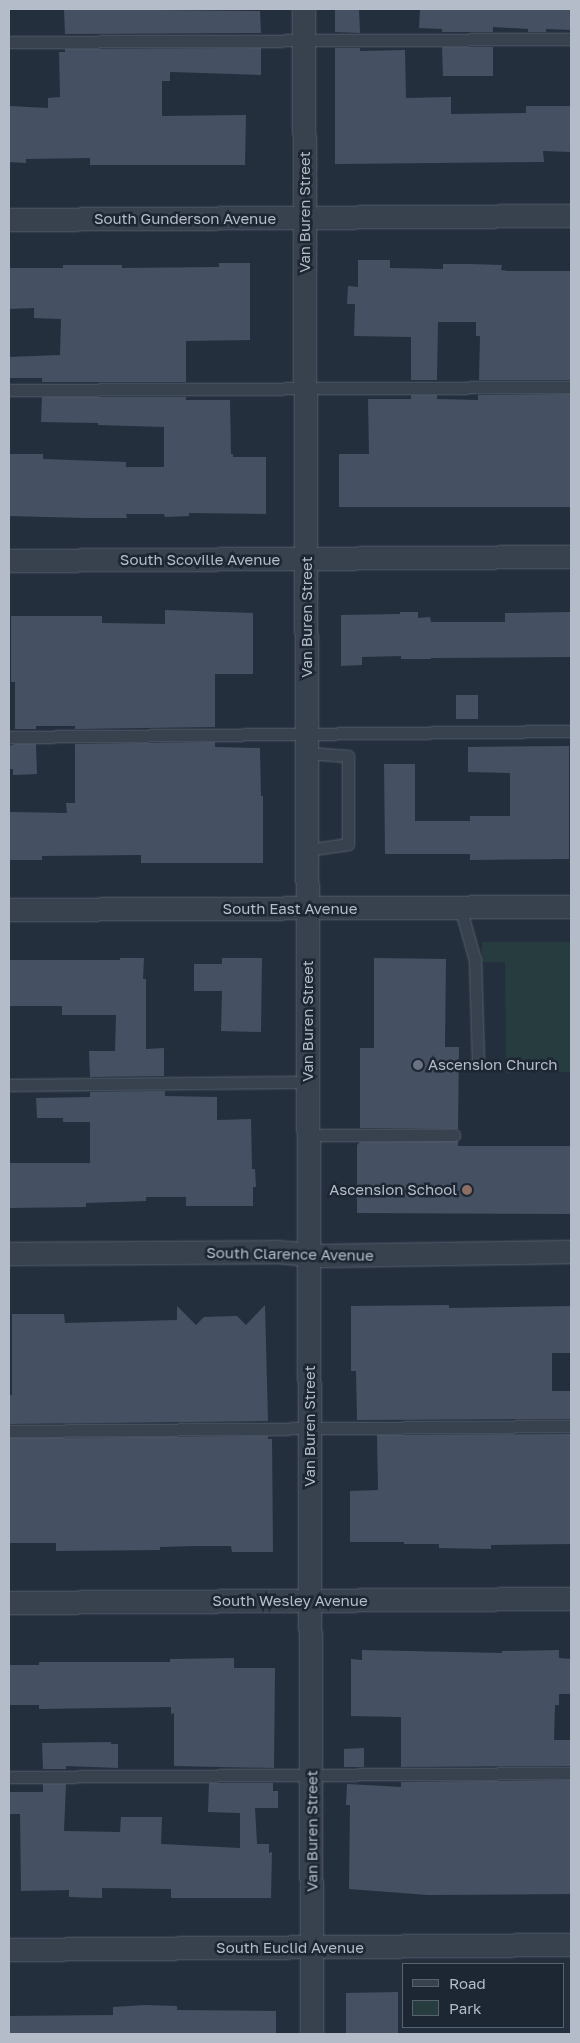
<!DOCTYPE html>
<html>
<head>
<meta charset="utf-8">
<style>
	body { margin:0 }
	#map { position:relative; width:580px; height:2043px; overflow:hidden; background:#242f3e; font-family:"Golos Text",sans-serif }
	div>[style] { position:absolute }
	.green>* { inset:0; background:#263c3f }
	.building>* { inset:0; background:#455162 }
	.roads { filter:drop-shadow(0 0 1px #565f6c) drop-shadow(0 0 1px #565f6c) }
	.service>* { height:11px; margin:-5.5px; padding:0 5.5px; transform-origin:5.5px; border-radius:5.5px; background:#38414e }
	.minor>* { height:22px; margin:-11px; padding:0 11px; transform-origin:11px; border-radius:11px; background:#38414e }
	.dots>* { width:14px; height:14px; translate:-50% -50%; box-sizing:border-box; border:2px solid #1d2633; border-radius:50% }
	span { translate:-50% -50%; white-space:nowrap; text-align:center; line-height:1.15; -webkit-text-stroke:5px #1d2633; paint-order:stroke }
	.street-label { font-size:15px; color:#b4bcc9 }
	.poi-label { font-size:15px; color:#b4bcc9 }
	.left { translate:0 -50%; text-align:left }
	.right { translate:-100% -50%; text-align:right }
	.frame { position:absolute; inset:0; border:10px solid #b4bcc9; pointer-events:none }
	.legend { position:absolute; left:402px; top:1963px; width:162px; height:65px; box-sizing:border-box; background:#1d2633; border:1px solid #59626f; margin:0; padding:6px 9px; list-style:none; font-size:15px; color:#b4bcc9 }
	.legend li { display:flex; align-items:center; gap:10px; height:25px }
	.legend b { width:25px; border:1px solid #59626f }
</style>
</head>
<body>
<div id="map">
	<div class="green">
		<i style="clip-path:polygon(482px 942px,571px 942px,571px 1072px,506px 1073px,505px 962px,482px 962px)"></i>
	</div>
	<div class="building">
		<i style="clip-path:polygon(64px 9px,260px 11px,261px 33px,65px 34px)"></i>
		<i style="clip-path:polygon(335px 9px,359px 9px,360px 33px,335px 32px)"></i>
		<i style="clip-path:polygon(420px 9px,571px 9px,571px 30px,546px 29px,546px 32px,528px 32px,528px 29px,493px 27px,493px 32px,442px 32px,442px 29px,419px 28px)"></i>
		<i style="clip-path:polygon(442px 47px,493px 47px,493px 76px,443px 76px)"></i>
		<i style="clip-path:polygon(261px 48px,261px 75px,170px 72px,170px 81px,162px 81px,162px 116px,246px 115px,245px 165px,90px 165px,90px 158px,26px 159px,26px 163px,9px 162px,9px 106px,48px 108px,48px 98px,60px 97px,59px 52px,65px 52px,65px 49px)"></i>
		<i style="clip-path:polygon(335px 48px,360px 48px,360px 51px,405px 50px,406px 98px,451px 97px,451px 114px,526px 113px,526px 106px,571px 106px,571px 152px,543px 151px,544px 162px,335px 164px)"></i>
		<i style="clip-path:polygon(358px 260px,390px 260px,390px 268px,443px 269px,443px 264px,469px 264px,502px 265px,501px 270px,508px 271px,571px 271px,571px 380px,479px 380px,480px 336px,476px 336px,476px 322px,438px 322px,437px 380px,411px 380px,411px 337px,354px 336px,355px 304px,347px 304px,348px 286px,358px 287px)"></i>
		<i style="clip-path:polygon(219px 263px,250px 263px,250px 340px,186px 341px,186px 382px,42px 382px,42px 378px,9px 378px,9px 357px,60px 355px,61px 319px,34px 318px,34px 308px,9px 309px,9px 268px,63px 268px,63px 265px,122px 265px,122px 268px,219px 267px)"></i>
		<i style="clip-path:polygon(571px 394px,571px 507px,339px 507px,339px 454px,369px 454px,368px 399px,411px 399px,411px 395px,437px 395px,437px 399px,478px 400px,478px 395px)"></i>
		<i style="clip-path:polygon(42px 397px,186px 397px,186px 400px,230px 400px,231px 454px,233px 454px,233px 457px,266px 457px,266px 514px,189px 513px,189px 516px,165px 517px,164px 514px,126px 514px,127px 518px,85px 518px,9px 516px,9px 454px,43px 454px,43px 459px,126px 462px,126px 467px,164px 467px,164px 427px,98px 425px,98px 423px,41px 422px)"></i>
		<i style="clip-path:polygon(165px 610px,253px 613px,253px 674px,215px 674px,215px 727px,75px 729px,75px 726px,36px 726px,36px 729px,15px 729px,15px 682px,11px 682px,11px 616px,102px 616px,102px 623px,165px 624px)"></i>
		<i style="clip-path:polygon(400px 612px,418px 612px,418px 618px,430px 617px,431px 622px,505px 622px,505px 613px,571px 612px,571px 657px,431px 658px,431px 659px,401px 659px,401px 656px,362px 657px,362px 665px,341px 666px,341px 615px,400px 614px)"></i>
		<i style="clip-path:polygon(456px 695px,478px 695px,478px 719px,456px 719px)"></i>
		<i style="clip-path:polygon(215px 742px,215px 747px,260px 748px,261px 796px,263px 796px,263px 863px,141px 863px,141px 855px,42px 856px,42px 860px,10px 860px,10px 812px,67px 813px,66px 803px,75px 803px,75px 744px)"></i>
		<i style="clip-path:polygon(15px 744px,36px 744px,37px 774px,13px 775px,13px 769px,9px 769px,9px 746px)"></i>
		<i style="clip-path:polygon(569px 746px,569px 859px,470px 860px,470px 854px,385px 854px,384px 764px,415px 764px,415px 821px,470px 821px,470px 816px,510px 816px,510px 773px,468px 772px,468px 747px)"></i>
		<i style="clip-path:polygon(120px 958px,144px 958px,143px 979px,146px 979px,146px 1049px,164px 1048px,164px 1076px,90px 1077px,89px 1051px,115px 1051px,116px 1015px,62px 1015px,62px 1006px,9px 1006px,9px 960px,120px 960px)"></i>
		<i style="clip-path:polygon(222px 958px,262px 958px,261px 1032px,221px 1031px,222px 991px,194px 991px,194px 964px,222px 964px)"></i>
		<i style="clip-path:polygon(374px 958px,446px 959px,445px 1047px,459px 1047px,458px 1129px,360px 1128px,360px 1048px,374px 1048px)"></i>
		<i style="clip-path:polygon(165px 1091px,165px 1096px,217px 1097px,217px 1120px,251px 1119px,252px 1169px,255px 1169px,256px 1187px,253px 1187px,253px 1206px,186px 1206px,186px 1197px,146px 1197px,146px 1201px,86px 1203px,86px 1207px,9px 1208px,9px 1163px,90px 1163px,90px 1122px,63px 1122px,63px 1118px,37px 1118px,36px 1098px,90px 1097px,90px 1092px)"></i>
		<i style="clip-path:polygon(458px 1141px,458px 1146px,571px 1146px,571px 1214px,357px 1213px,357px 1145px,360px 1142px)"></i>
		<i style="clip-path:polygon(265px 1305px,268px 1421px,9px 1424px,9px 1395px,12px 1395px,12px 1314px,64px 1314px,65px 1323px,177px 1320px,177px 1306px,196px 1325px,204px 1317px,237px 1316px,246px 1325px)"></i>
		<i style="clip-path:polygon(449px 1305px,449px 1308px,571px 1306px,571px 1353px,552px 1353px,552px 1391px,571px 1391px,571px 1419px,357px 1420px,356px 1371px,351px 1371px,351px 1306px)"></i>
		<i style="clip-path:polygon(571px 1434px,571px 1544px,491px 1545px,491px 1549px,439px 1548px,439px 1544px,404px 1544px,404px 1542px,350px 1542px,350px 1491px,378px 1490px,377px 1435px)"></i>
		<i style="clip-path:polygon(268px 1436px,268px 1439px,272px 1439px,273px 1552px,232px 1552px,231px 1546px,193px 1546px,160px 1547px,160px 1550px,56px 1551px,56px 1543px,9px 1543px,9px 1438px)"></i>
		<i style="clip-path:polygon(362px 1650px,502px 1653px,502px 1651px,559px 1650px,559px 1658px,571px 1659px,571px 1694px,559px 1694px,559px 1705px,555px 1705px,554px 1740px,571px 1740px,571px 1766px,401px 1767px,401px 1717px,351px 1716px,351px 1659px,362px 1660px)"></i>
		<i style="clip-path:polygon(234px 1658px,234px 1668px,275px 1668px,274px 1768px,174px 1766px,174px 1713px,171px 1714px,171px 1707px,39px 1709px,39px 1705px,9px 1705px,9px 1665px,39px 1665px,39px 1662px,170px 1662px,170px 1659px)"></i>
		<i style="clip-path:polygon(111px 1742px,111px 1744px,118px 1744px,118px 1768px,66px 1766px,66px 1769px,43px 1769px,42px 1743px)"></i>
		<i style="clip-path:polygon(364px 1748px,364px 1767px,344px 1767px,344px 1749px)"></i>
		<i style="clip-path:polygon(571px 1780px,571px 1894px,428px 1895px,349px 1889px,350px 1805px,346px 1805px,347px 1784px,401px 1787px,401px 1782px)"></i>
		<i style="clip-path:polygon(209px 1783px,273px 1783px,273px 1791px,278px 1791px,278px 1808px,255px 1808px,257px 1844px,269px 1844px,269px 1853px,272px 1852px,271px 1898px,171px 1898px,171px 1889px,102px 1888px,102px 1898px,69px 1897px,69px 1890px,21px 1891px,20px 1814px,9px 1814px,9px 1792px,43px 1792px,43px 1784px,66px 1784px,64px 1831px,120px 1832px,121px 1817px,162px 1817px,161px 1844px,240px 1848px,240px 1813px,208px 1812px)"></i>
		<i style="clip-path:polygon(398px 1992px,398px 2033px,346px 2034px,346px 1993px)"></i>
		<i style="clip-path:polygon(145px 2005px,177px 2006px,177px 2010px,276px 2011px,276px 2034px,9px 2034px,9px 2016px,113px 2015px,113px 2007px)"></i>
	</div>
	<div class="roads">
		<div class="service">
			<i style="left:9px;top:42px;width:562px;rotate:-0.31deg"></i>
			<i style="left:9px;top:390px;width:562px;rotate:-0.31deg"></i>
			<i style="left:9px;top:737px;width:562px;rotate:-0.61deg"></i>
			<i style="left:307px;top:753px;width:41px;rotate:4.2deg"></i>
			<i style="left:348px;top:756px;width:88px;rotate:90deg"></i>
			<i style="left:348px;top:844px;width:40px;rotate:171.5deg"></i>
			<i style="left:460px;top:907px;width:55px;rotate:74.2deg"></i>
			<i style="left:475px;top:960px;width:102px;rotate:88.3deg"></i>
			<i style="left:9px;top:1085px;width:299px;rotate:-0.6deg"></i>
			<i style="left:309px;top:1135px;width:145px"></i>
			<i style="left:9px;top:1431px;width:562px;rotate:-0.51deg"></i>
			<i style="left:9px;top:1777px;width:562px;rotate:-0.41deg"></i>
		</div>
		<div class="minor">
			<i style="left:304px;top:9px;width:2025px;rotate:89.77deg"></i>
			<i style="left:9px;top:220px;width:562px;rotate:-0.41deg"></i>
			<i style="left:9px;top:561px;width:562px;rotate:-0.41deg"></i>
			<i style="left:9px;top:910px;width:562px;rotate:-0.31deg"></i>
			<i style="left:9px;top:1254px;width:267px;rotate:-0.4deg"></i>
			<i style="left:276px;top:1252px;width:48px;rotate:4.8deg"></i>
			<i style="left:324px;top:1256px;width:247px;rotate:-0.9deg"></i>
			<i style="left:9px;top:1603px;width:562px;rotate:-0.41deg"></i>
			<i style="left:9px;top:1950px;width:562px;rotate:-0.51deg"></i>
		</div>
	</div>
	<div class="dots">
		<i style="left:418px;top:1065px;background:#6b7280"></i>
		<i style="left:467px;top:1190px;background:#8d6e63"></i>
	</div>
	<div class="street-label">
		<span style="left:305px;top:212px;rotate:-90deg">Van Buren Street</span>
		<span style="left:185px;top:219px">South Gunderson Avenue</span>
		<span style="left:200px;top:560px">South Scoville Avenue</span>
		<span style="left:307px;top:617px;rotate:-90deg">Van Buren Street</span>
		<span style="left:290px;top:909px">South East Avenue</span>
		<span style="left:308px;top:1021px;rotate:-90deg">Van Buren Street</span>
		<span style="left:290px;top:1254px;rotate:1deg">South Clarence Avenue</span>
		<span style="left:310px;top:1426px;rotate:-90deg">Van Buren Street</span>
		<span style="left:290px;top:1601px">South Wesley Avenue</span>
		<span style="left:312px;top:1831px;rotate:-90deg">Van Buren Street</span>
		<span style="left:290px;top:1948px">South Euclid Avenue</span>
	</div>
	<div class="poi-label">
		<span class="left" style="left:428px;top:1065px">Ascension Church</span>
		<span class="right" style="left:457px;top:1190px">Ascension School</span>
	</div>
	<div class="frame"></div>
	<ul class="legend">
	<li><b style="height:6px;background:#38414e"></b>Road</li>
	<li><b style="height:14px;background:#263c3f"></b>Park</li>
	</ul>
</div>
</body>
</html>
